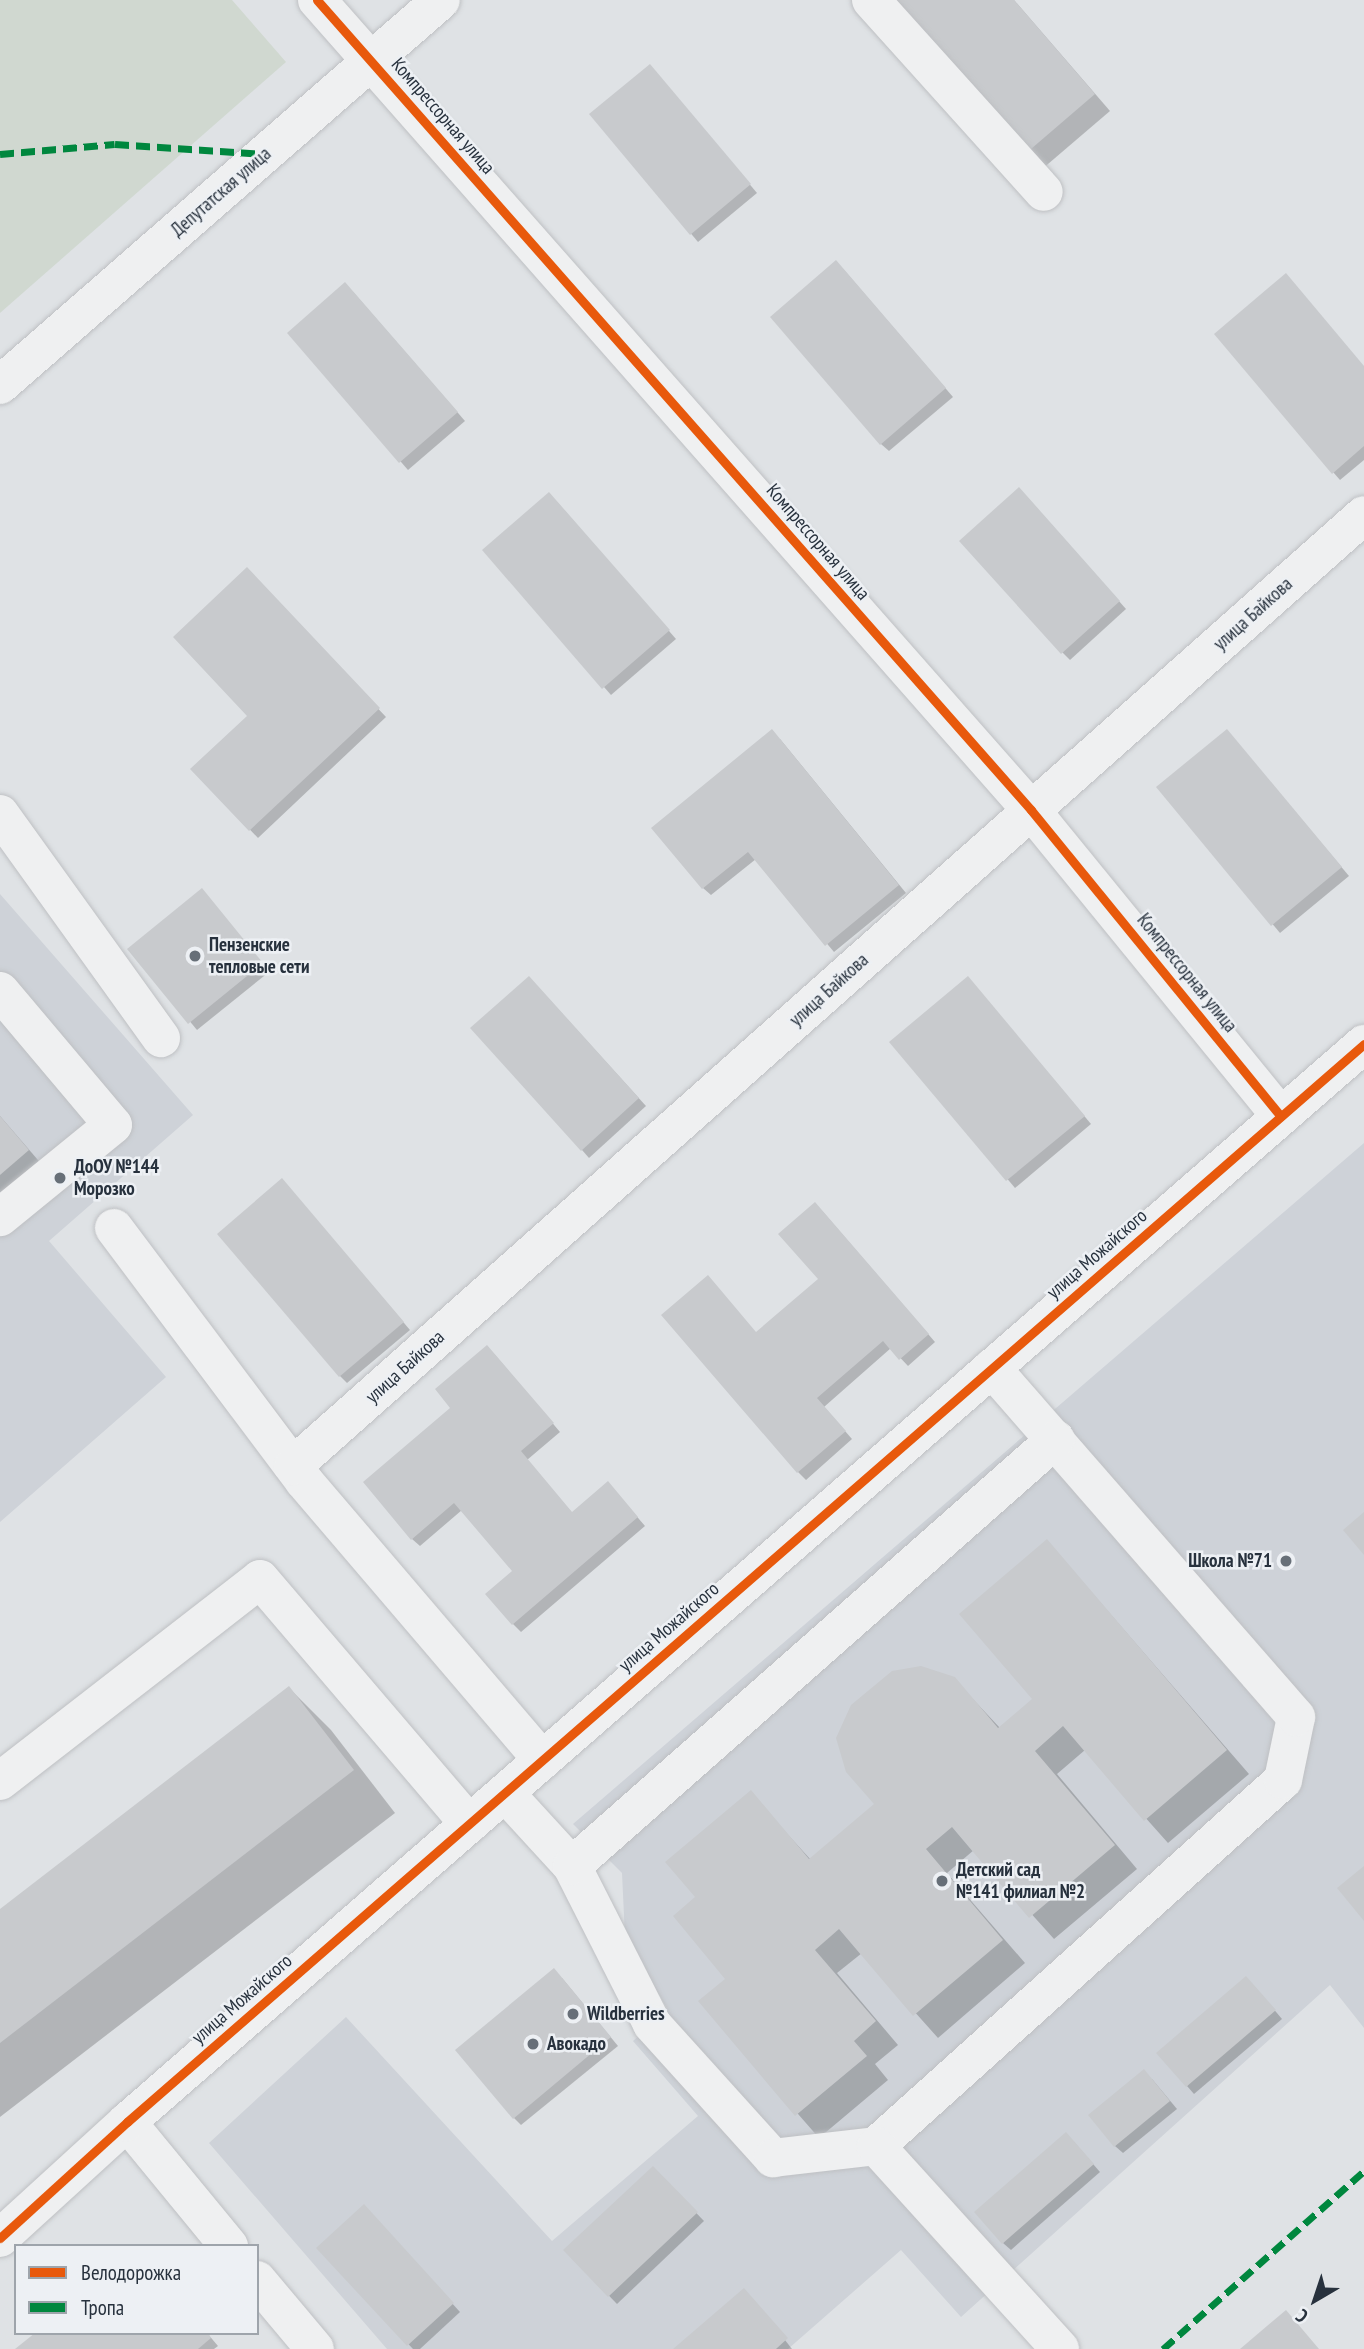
<!DOCTYPE html>
<html>
<head>
<meta charset="utf-8">
<style>
	body { margin:0 }
	#map { position:relative; width:1364px; height:2349px; overflow:hidden; background:#dfe2e5; font-family:"PT Sans Narrow",sans-serif }
	div>[style] { position:absolute }
	.built>* { inset:0; background:#ced2d8 }
	.green>* { inset:0; background:#d0d8d0 }
	.shadow>* { inset:0; background:#0003 }
	.building>* { inset:0; background:#c8cacd }
	.roads { filter:drop-shadow(0 0 2px #bec0c3) drop-shadow(0 0 2px #bec0c3) }
	.minor>* { height:38px; margin:-19px; padding:0 19px; transform-origin:19px; border-radius:19px; background:#eff0f1 }
	.quiet>* { height:7px; margin-top:-3.5px; transform-origin:0; background:repeating-linear-gradient(90deg,#00873e 0 14px,transparent 0 21px) }
	.cycleway>* { height:9px; margin:-4.5px; padding:0 4.5px; transform-origin:4.5px; border-radius:4.5px; background:#e8590c }
	.dots>* { width:19px; height:19px; translate:-50% -50%; box-sizing:border-box; border:4px solid #edf0f4; border-radius:50% }
	span { translate:-50% -50%; white-space:nowrap; text-align:center; line-height:1.15; -webkit-text-stroke:5px #edf0f4; paint-order:stroke }
	.street-label { font-size:19px; color:#27313d }
	.poi-label { font-size:19px; color:#27313d; font-weight:700 }
	.left { translate:0 -50%; text-align:left }
	.right { translate:-100% -50%; text-align:right }
	.legend { position:absolute; left:14px; top:2244px; width:245px; height:91px; box-sizing:border-box; background:#edf0f4; border:2px solid #9ea4ab; margin:0; padding:9px 12px; list-style:none; font-size:21px; color:#27313d }
	.legend li { display:flex; align-items:center; gap:14px; height:35px }
	.legend b { width:35px; border:2px solid #9ea4ab }
	.north { position:absolute; left:1280px; top:2265px; width:70px; height:70px; -webkit-text-stroke:5px #edf0f4; paint-order:stroke; rotate:219deg; font-size:19px; font-weight:700; line-height:28px; text-align:center; color:#27313d }
	.north::after { content:''; display:block; margin:auto; width:24px; height:32px; background:#27313d; clip-path:polygon(50% 0,100% 100%,50% 72%,0 100%) }
</style>
</head>
<body>
<div id="map">
	<div class="built">
		<i style="clip-path:polygon(0 894px,193px 1115px,49px 1241px,166px 1377px,0 1522px)"></i>
		<i style="clip-path:polygon(1364px 1143px,1364px 2028px,1330px 1985px,961px 2317px,901px 2250px,788px 2349px,387px 2349px,209px 2143px,346px 2017px,552px 2241px,698px 2116px,633px 2041px,668px 2010px,625px 1937px,622px 1873px,573px 1824px)"></i>
	</div>
	<div class="green">
		<i style="clip-path:polygon(0 0,232px 0,286px 62px,0 313px)"></i>
	</div>
	<div class="shadow">
		<i style="clip-path:polygon(893px 0,1014px 0,1110px 111px,1041px 170px)"></i>
		<i style="clip-path:polygon(657px 74px,757px 193px,698px 242px,591px 114px)"></i>
		<i style="clip-path:polygon(844px 270px,953px 397px,889px 451px,881px 444px)"></i>
		<i style="clip-path:polygon(353px 292px,465px 421px,408px 470px,289px 333px)"></i>
		<i style="clip-path:polygon(1364px 367px,1364px 460px,1340px 480px,1333px 472px)"></i>
		<i style="clip-path:polygon(1027px 497px,1126px 609px,1070px 660px,1062px 652px)"></i>
		<i style="clip-path:polygon(557px 502px,676px 639px,611px 695px,604px 687px)"></i>
		<i style="clip-path:polygon(247px 570px,386px 717px,258px 838px,193px 770px,250px 716px)"></i>
		<i style="clip-path:polygon(780px 739px,906px 893px,834px 952px,756px 859px,711px 895px,703px 888px)"></i>
		<i style="clip-path:polygon(1234px 739px,1349px 876px,1280px 933px,1159px 788px)"></i>
		<i style="clip-path:polygon(209px 898px,269px 972px,197px 1030px,130px 949px)"></i>
		<i style="clip-path:polygon(537px 986px,646px 1106px,589px 1158px,582px 1150px)"></i>
		<i style="clip-path:polygon(975px 986px,1091px 1124px,1015px 1188px,892px 1042px)"></i>
		<i style="clip-path:polygon(0 1116px,44px 1167px,0 1204px)"></i>
		<i style="clip-path:polygon(289px 1188px,410px 1330px,347px 1383px,340px 1376px)"></i>
		<i style="clip-path:polygon(823px 1212px,935px 1342px,908px 1366px,891px 1348px,824px 1407px,852px 1439px,806px 1480px,798px 1472px,820px 1279px)"></i>
		<i style="clip-path:polygon(495px 1355px,560px 1432px,527px 1460px,573px 1514px,615px 1491px,645px 1526px,521px 1632px,513px 1624px,515px 1572px,462px 1510px,420px 1546px,412px 1539px,453px 1408px)"></i>
		<i style="clip-path:polygon(1047px 1541px,1249px 1774px,1168px 1843px,1085px 1750px,1057px 1774px,1137px 1869px,1054px 1939px,974px 1850px,947px 1873px,1025px 1963px,938px 2038px,862px 1953px,837px 1973px,898px 2045px,875px 2064px,888px 2080px,819px 2138px,700px 2002px,727px 1979px,698px 1897px,750px 1793px,811px 1860px,876px 1805px,954px 1679px,1000px 1728px,1034px 1699px)"></i>
		<i style="clip-path:polygon(289px 1688px,331px 1730px,395px 1813px,0 2117px,0 1911px)"></i>
		<i style="clip-path:polygon(562px 1978px,618px 2046px,521px 2125px,514px 2118px)"></i>
		<i style="clip-path:polygon(1254px 1986px,1282px 2019px,1194px 2094px,1187px 2086px)"></i>
		<i style="clip-path:polygon(1152px 2079px,1177px 2109px,1123px 2153px,1115px 2146px)"></i>
		<i style="clip-path:polygon(1073px 2141px,1100px 2172px,1011px 2250px,1003px 2243px)"></i>
		<i style="clip-path:polygon(653px 2168px,704px 2221px,617px 2304px,566px 2251px)"></i>
		<i style="clip-path:polygon(371px 2214px,460px 2312px,420px 2349px,413px 2349px,319px 2248px)"></i>
		<i style="clip-path:polygon(752px 2298px,792px 2349px,676px 2349px)"></i>
		<i style="clip-path:polygon(207px 2333px,218px 2346px,214px 2349px,18px 2349px)"></i>
	</div>
	<div class="building">
		<i style="clip-path:polygon(890px 0,1014px 0,1095px 94px,1024px 155px)"></i>
		<i style="clip-path:polygon(650px 64px,751px 184px,690px 235px,589px 114px)"></i>
		<i style="clip-path:polygon(836px 260px,946px 388px,880px 445px,770px 317px)"></i>
		<i style="clip-path:polygon(1286px 273px,1364px 366px,1364px 446px,1332px 474px,1214px 334px)"></i>
		<i style="clip-path:polygon(345px 282px,458px 412px,399px 463px,287px 333px)"></i>
		<i style="clip-path:polygon(1019px 487px,1120px 601px,1061px 654px,959px 541px)"></i>
		<i style="clip-path:polygon(549px 492px,670px 630px,602px 689px,482px 550px)"></i>
		<i style="clip-path:polygon(247px 567px,380px 708px,249px 831px,190px 769px,247px 716px,173px 637px)"></i>
		<i style="clip-path:polygon(772px 729px,899px 885px,825px 946px,748px 852px,702px 889px,651px 828px)"></i>
		<i style="clip-path:polygon(1227px 729px,1342px 867px,1271px 926px,1156px 787px)"></i>
		<i style="clip-path:polygon(202px 888px,263px 963px,188px 1024px,127px 949px)"></i>
		<i style="clip-path:polygon(529px 976px,639px 1098px,581px 1151px,470px 1028px)"></i>
		<i style="clip-path:polygon(968px 976px,1085px 1116px,1006px 1181px,889px 1042px)"></i>
		<i style="clip-path:polygon(0 1116px,29px 1150px,0 1175px)"></i>
		<i style="clip-path:polygon(282px 1178px,404px 1322px,339px 1377px,217px 1234px)"></i>
		<i style="clip-path:polygon(815px 1202px,929px 1334px,899px 1360px,883px 1341px,817px 1398px,846px 1431px,797px 1473px,661px 1315px,708px 1275px,756px 1332px,818px 1279px,778px 1234px)"></i>
		<i style="clip-path:polygon(487px 1345px,554px 1423px,521px 1451px,572px 1512px,608px 1481px,638px 1517px,512px 1625px,485px 1594px,512px 1571px,454px 1503px,411px 1540px,363px 1482px,450px 1408px,435px 1389px)"></i>
		<i style="clip-path:polygon(1364px 1512px,1364px 1555px,1343px 1530px)"></i>
		<i style="clip-path:polygon(1047px 1539px,1227px 1750px,1144px 1821px,1063px 1726px,1035px 1751px,1115px 1845px,1029px 1918px,952px 1827px,926px 1849px,1003px 1940px,913px 2016px,839px 1929px,815px 1950px,876px 2021px,854px 2041px,867px 2056px,795px 2116px,698px 2001px,725px 1979px,673px 1916px,695px 1897px,665px 1862px,751px 1790px,809px 1859px,874px 1804px,846px 1772px,836px 1738px,851px 1705px,892px 1671px,921px 1666px,955px 1677px,998px 1728px,1032px 1699px,959px 1614px)"></i>
		<i style="clip-path:polygon(289px 1686px,354px 1770px,0 2043px,0 1909px)"></i>
		<i style="clip-path:polygon(1364px 1866px,1364px 1921px,1337px 1888px)"></i>
		<i style="clip-path:polygon(554px 1968px,611px 2037px,513px 2119px,455px 2050px)"></i>
		<i style="clip-path:polygon(1246px 1976px,1276px 2010px,1186px 2087px,1156px 2053px)"></i>
		<i style="clip-path:polygon(1144px 2069px,1170px 2101px,1114px 2147px,1088px 2115px)"></i>
		<i style="clip-path:polygon(1066px 2132px,1094px 2164px,1002px 2244px,974px 2212px)"></i>
		<i style="clip-path:polygon(653px 2166px,698px 2212px,608px 2297px,563px 2250px)"></i>
		<i style="clip-path:polygon(364px 2204px,454px 2303px,407px 2346px,316px 2248px)"></i>
		<i style="clip-path:polygon(744px 2288px,788px 2338px,776px 2349px,673px 2349px)"></i>
		<i style="clip-path:polygon(1286px 2310px,1319px 2349px,1240px 2349px)"></i>
		<i style="clip-path:polygon(35px 2333px,208px 2333px,211px 2338px,198px 2349px,15px 2349px)"></i>
	</div>
	<div class="roads">
		<div class="minor">
			<i style="left:317px;top:0;width:1080px;rotate:48.6deg"></i>
			<i style="left:1031px;top:810px;width:395px;rotate:50.8deg"></i>
			<i style="left:871px;top:0;width:258px;rotate:48deg"></i>
			<i style="left:0;top:385px;width:585px;rotate:-41.12deg"></i>
			<i style="left:0;top:814px;width:276px;rotate:54.3deg"></i>
			<i style="left:0;top:991px;width:175px;rotate:49.9deg"></i>
			<i style="left:113px;top:1125px;width:146px;rotate:140.8deg"></i>
			<i style="left:114px;top:1228px;width:316px;rotate:53.1deg"></i>
			<i style="left:304px;top:1481px;width:367px;rotate:49.5deg"></i>
			<i style="left:293px;top:1466px;width:1432px;rotate:-41.6deg"></i>
			<i style="left:0;top:1781px;width:329px;rotate:-37.8deg"></i>
			<i style="left:260px;top:1579px;width:322px;rotate:49.5deg"></i>
			<i style="left:505px;top:1793px;width:99px;rotate:47.5deg"></i>
			<i style="left:572px;top:1866px;width:177px;rotate:63.1deg"></i>
			<i style="left:652px;top:2024px;width:181px;rotate:47.9deg"></i>
			<i style="left:773px;top:2158px;width:104px;rotate:-6.6deg"></i>
			<i style="left:876px;top:2146px;width:547px;rotate:-41.96deg"></i>
			<i style="left:1283px;top:1780px;width:64px;rotate:-78.3deg"></i>
			<i style="left:1296px;top:1717px;width:463px;rotate:-131.1deg"></i>
			<i style="left:572px;top:1866px;width:645px;rotate:-41.42deg"></i>
			<i style="left:127px;top:2122px;width:161px;rotate:50.6deg"></i>
			<i style="left:876px;top:2146px;width:274px;rotate:47.8deg"></i>
			<i style="left:0;top:2238px;width:172px;rotate:-42.4deg"></i>
			<i style="left:127px;top:2122px;width:1641px;rotate:-41.07deg"></i>
			<i style="left:257px;top:2280px;width:90px;rotate:50deg"></i>
		</div>
	</div>
	<div class="quiet">
		<i style="left:0;top:154px;width:115px;rotate:-5deg"></i>
		<i style="left:115px;top:144px;width:150px;rotate:3.8deg"></i>
		<i style="left:1163px;top:2349px;width:268px;rotate:-41.5deg"></i>
	</div>
	<div class="cycleway">
		<i style="left:317px;top:0;width:1080px;rotate:48.6deg"></i>
		<i style="left:1031px;top:810px;width:395px;rotate:50.8deg"></i>
		<i style="left:0;top:2238px;width:172px;rotate:-42.4deg"></i>
		<i style="left:127px;top:2122px;width:1641px;rotate:-41.07deg"></i>
	</div>
	<div class="dots">
		<i style="left:195px;top:956px;background:#676f78"></i>
		<i style="left:60px;top:1178px;background:#676f78"></i>
		<i style="left:1286px;top:1561px;background:#676f78"></i>
		<i style="left:942px;top:1881px;background:#676f78"></i>
		<i style="left:573px;top:2014px;background:#676f78"></i>
		<i style="left:533px;top:2044px;background:#676f78"></i>
	</div>
	<div class="street-label">
		<span style="left:443px;top:116px;rotate:49deg">Компрессорная улица</span>
		<span style="left:221px;top:192px;rotate:-41deg">Депутатская улица</span>
		<span style="left:818px;top:542px;rotate:49deg">Компрессорная улица</span>
		<span style="left:1253px;top:614px;rotate:-42deg">улица Байкова</span>
		<span style="left:1187px;top:973px;rotate:51deg">Компрессорная улица</span>
		<span style="left:829px;top:990px;rotate:-42deg">улица Байкова</span>
		<span style="left:1097px;top:1254px;rotate:-41deg">улица Можайского</span>
		<span style="left:405px;top:1367px;rotate:-42deg">улица Байкова</span>
		<span style="left:669px;top:1627px;rotate:-41deg">улица Можайского</span>
		<span style="left:242px;top:1999px;rotate:-41deg">улица Можайского</span>
	</div>
	<div class="poi-label">
		<span class="left" style="left:209px;top:956px">Пензенские<br>тепловые сети</span>
		<span class="left" style="left:74px;top:1178px">ДоОУ №144<br>Морозко</span>
		<span class="right" style="left:1272px;top:1561px">Школа №71</span>
		<span class="left" style="left:956px;top:1881px">Детский сад<br>№141 филиал №2</span>
		<span class="left" style="left:587px;top:2014px">Wildberries</span>
		<span class="left" style="left:547px;top:2044px">Авокадо</span>
	</div>
	<ul class="legend">
	<li><b style="height:9px;background:#e8590c"></b>Велодорожка</li>
	<li><b style="height:9px;background:#00873e"></b>Тропа</li>
	</ul>
	<div class="north">С</div>
</div>
</body>
</html>
